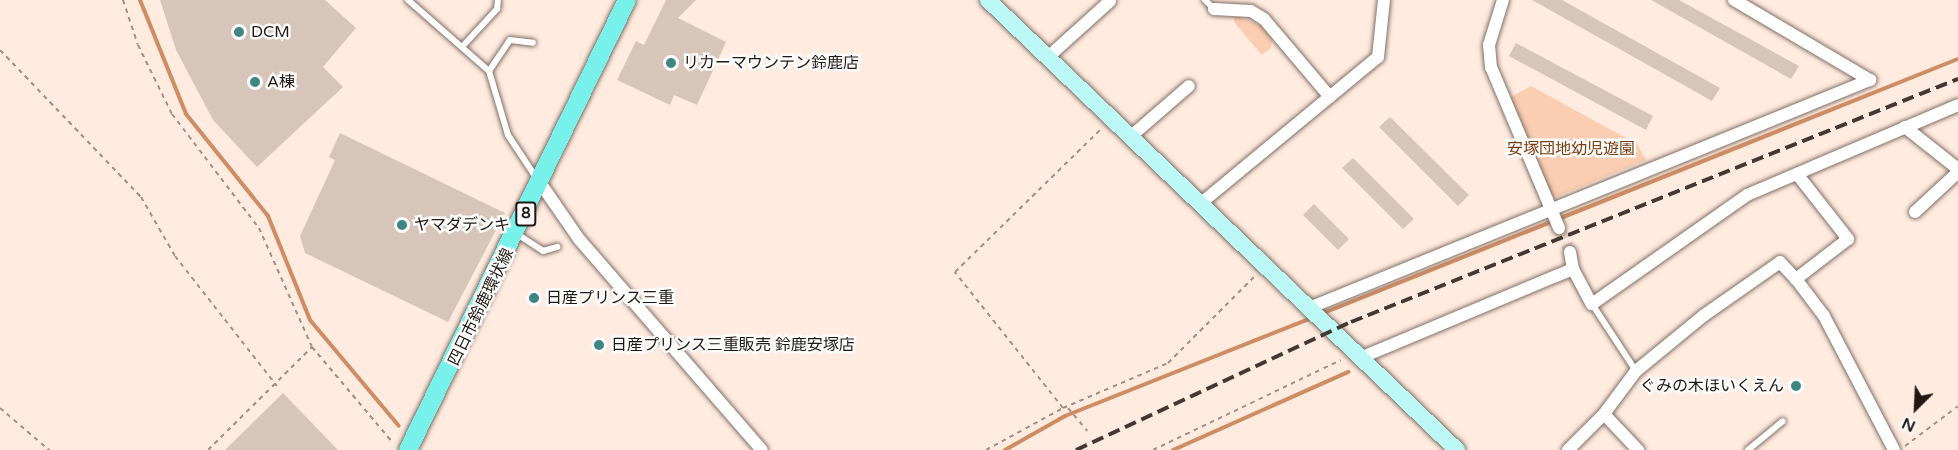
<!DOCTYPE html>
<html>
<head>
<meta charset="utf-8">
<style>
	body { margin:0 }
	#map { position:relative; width:1958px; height:450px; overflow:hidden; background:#ffebdf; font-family:"Varela Round","Noto Sans JP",sans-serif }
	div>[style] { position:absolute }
	.green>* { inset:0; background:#fbcdb2 }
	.stream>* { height:4px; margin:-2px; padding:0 2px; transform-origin:2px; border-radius:2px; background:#cf8d64 }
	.building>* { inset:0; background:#d8c5ba }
	.street-tunnel>* { height:12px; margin-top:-6px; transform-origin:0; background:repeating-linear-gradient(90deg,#ddcbc1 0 12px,transparent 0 18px) }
	.path>* { height:2px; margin-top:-1px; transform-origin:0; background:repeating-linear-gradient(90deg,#a09189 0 4.5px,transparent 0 9px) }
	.roads { filter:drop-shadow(0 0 2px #827066) drop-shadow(0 0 2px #827066) }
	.lane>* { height:6px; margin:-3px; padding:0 3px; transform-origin:3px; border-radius:3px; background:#fff }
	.street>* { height:12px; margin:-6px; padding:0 6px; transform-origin:6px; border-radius:6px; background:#fff }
	.secondary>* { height:16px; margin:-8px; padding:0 8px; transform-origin:8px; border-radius:8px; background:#bcf8f5 }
	.primary>* { height:18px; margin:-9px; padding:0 9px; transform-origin:9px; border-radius:9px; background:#79f1eb }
	.rail>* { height:4px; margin-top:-2px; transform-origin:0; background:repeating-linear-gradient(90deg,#423934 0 12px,transparent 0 18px) }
	.dots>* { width:16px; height:16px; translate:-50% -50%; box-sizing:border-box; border:3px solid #fcfcfc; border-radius:50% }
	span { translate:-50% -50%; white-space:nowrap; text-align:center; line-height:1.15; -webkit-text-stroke:5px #fcfcfc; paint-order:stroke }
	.shield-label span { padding:2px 4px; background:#fcfcfc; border:2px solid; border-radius:4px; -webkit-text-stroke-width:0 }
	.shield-label { font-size:15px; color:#1f1814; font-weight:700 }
	.poi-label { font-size:16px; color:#1f1814 }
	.left { translate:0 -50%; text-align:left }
	.right { translate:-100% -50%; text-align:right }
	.park-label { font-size:16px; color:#7c3e0f }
	.street-label { font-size:16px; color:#1f1814 }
	.north { position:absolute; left:1886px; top:378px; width:60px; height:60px; -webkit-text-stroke:4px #fcfcfc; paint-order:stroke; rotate:204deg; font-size:16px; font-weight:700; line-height:24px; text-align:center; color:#1f1814 }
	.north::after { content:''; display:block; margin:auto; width:21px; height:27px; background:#1f1814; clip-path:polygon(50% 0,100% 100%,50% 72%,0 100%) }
</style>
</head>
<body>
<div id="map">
	<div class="green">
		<i style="clip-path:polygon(1235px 15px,1262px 26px,1272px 40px,1271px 48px,1262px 55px,1234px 22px)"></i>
		<i style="clip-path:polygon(1531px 86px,1637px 144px,1646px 160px,1556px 197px,1550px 194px,1509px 98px)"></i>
	</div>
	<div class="stream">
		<i style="left:140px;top:0;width:123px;rotate:68deg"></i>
		<i style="left:186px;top:114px;width:131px;rotate:51.2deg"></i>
		<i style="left:268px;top:216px;width:112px;rotate:68deg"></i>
		<i style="left:310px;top:320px;width:138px;rotate:50deg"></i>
		<i style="left:1321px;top:314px;width:686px;rotate:-21.82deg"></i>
		<i style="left:1005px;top:450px;width:69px;rotate:-29.5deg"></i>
		<i style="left:1065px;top:416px;width:265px;rotate:-21.7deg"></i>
		<i style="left:1173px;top:450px;width:192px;rotate:-24deg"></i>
	</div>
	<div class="building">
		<i style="clip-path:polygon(160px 0,325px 0,356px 28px,323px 67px,343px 87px,257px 167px,213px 120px,176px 50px)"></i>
		<i style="clip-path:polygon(666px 0,696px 0,678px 18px,726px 42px,697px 105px,674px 95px,670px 105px,617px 80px,636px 41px,644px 45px)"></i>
		<i style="clip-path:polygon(1532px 0,1562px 0,1720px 88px,1712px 101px)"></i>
		<i style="clip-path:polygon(1651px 0,1679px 0,1799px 66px,1791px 79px)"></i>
		<i style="clip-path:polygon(1516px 43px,1653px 116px,1646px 130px,1509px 56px)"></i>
		<i style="clip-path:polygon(1390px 117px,1469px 195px,1458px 206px,1379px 127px)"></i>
		<i style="clip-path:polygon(340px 133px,505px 213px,448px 322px,305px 253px,300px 236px,335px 160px,329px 157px)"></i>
		<i style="clip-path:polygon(1353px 158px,1414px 219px,1403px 229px,1342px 168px)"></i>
		<i style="clip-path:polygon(1314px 204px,1349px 239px,1338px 250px,1303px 215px)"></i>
		<i style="clip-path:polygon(283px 393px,338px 450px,225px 450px)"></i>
	</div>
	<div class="street-tunnel">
		<i style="left:1559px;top:228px;width:26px;rotate:65deg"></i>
	</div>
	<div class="path">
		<i style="left:123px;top:0;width:47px;rotate:71.6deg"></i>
		<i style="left:138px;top:45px;width:77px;rotate:63.8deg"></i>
		<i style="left:172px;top:114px;width:143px;rotate:52.7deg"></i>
		<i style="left:259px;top:228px;width:130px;rotate:66deg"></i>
		<i style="left:312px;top:347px;width:126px;rotate:49.8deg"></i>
		<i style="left:0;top:50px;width:204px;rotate:46.2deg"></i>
		<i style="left:141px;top:197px;width:68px;rotate:60deg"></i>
		<i style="left:175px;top:256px;width:165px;rotate:51.9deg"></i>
		<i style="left:0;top:408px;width:65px;rotate:40.6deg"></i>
		<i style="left:1063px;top:408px;width:174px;rotate:-128.5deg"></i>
		<i style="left:955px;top:272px;width:206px;rotate:-44.4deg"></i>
		<i style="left:1068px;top:408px;width:30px;rotate:50deg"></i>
		<i style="left:1905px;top:446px;width:66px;rotate:-37deg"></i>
		<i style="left:208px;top:450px;width:146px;rotate:-44.7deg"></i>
		<i style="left:986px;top:450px;width:88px;rotate:-28.6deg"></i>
		<i style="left:1063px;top:408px;width:114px;rotate:-23.2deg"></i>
		<i style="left:1168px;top:363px;width:123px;rotate:-45deg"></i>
		<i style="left:1153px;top:450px;width:208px;rotate:-25.6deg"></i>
	</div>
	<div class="roads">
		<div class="lane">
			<i style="left:408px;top:0;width:108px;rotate:41.2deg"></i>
			<i style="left:489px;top:71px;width:67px;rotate:73.5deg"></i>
			<i style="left:508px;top:135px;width:53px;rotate:56.6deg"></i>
			<i style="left:1205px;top:0;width:13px;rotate:45deg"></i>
			<i style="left:462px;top:47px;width:52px;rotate:-47.4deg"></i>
			<i style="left:497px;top:9px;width:9px;rotate:-84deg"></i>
			<i style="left:489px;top:71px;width:37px;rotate:-56deg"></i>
			<i style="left:510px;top:40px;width:23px;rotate:7deg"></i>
			<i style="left:517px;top:234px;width:31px;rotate:33deg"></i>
			<i style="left:543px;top:251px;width:15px;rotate:-16deg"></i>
			<i style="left:1592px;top:304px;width:80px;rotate:56.7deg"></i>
			<i style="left:1748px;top:450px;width:45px;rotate:-39.6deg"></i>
		</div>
		<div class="street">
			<i style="left:1503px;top:0;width:47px;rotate:107.3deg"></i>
			<i style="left:1489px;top:45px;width:22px;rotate:85deg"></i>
			<i style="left:1491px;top:67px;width:175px;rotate:67.1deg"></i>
			<i style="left:1214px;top:9px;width:37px;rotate:3deg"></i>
			<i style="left:1251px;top:11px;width:15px;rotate:32deg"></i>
			<i style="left:1264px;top:19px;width:102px;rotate:49.8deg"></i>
			<i style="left:1047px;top:58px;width:85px;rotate:-42.1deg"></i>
			<i style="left:1905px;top:127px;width:68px;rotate:38.4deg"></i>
			<i style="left:1129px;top:138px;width:79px;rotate:-40.9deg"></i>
			<i style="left:1797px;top:174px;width:83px;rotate:51.9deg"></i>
			<i style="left:1848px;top:239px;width:66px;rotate:142.4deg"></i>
			<i style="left:1796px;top:279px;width:46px;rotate:52.9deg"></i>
			<i style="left:1824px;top:316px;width:151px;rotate:62.4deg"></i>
			<i style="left:541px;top:184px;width:67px;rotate:55.4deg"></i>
			<i style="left:579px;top:239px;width:279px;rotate:49.1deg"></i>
			<i style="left:1200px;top:204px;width:231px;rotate:-39.6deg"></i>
			<i style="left:1378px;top:57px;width:57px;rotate:-84deg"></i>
			<i style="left:1915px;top:212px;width:59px;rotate:-42.9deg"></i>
			<i style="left:1570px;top:252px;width:17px;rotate:80deg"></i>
			<i style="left:1309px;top:308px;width:606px;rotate:-22.12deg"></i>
			<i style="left:1870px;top:80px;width:158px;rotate:-149.5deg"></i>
			<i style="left:1360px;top:358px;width:231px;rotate:-22.7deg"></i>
			<i style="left:1573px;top:269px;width:40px;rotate:62deg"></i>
			<i style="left:1592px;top:304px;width:189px;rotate:-35.1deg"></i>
			<i style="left:1747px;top:195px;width:229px;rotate:-23.1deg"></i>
			<i style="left:1604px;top:414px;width:54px;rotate:-53.3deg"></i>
			<i style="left:1636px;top:371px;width:87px;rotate:-39.4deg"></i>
			<i style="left:1703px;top:316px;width:94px;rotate:-35deg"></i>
			<i style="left:1780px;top:262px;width:23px;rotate:47deg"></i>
			<i style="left:1568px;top:450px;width:51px;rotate:-45deg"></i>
			<i style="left:1604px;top:414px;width:50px;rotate:46.6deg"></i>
		</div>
		<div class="secondary">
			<i style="left:988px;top:0;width:650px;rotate:43.82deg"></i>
		</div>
		<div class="primary">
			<i style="left:408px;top:450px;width:500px;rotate:-64.05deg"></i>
		</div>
	</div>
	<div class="rail">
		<i style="left:1076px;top:450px;width:303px;rotate:-25deg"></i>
		<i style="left:1351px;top:322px;width:654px;rotate:-21.82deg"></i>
	</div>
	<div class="dots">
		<i style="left:239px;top:32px;background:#3e8681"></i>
		<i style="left:671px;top:63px;background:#3e8681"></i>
		<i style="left:255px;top:82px;background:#3e8681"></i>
		<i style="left:402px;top:225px;background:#3e8681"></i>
		<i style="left:534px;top:298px;background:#3e8681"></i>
		<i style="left:599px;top:345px;background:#3e8681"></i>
		<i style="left:1796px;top:386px;background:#3e8681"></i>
	</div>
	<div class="shield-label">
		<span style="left:526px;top:214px">8</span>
	</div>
	<div class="poi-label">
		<span class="left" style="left:251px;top:32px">DCM</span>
		<span class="left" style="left:683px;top:63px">リカーマウンテン鈴鹿店</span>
		<span class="left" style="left:267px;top:82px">A棟</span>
		<span class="left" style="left:414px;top:225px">ヤマダデンキ</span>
		<span class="left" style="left:546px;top:298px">日産プリンス三重</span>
		<span class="left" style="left:611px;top:345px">日産プリンス三重販売 鈴鹿安塚店</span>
		<span class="right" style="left:1784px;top:386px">ぐみの木ほいくえん</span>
	</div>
	<div class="park-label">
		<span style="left:1571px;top:149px">安塚団地幼児遊園</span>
	</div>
	<div class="street-label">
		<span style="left:481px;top:307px;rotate:-64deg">四日市鈴鹿環状線</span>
	</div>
	<div class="north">N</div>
</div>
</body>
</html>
